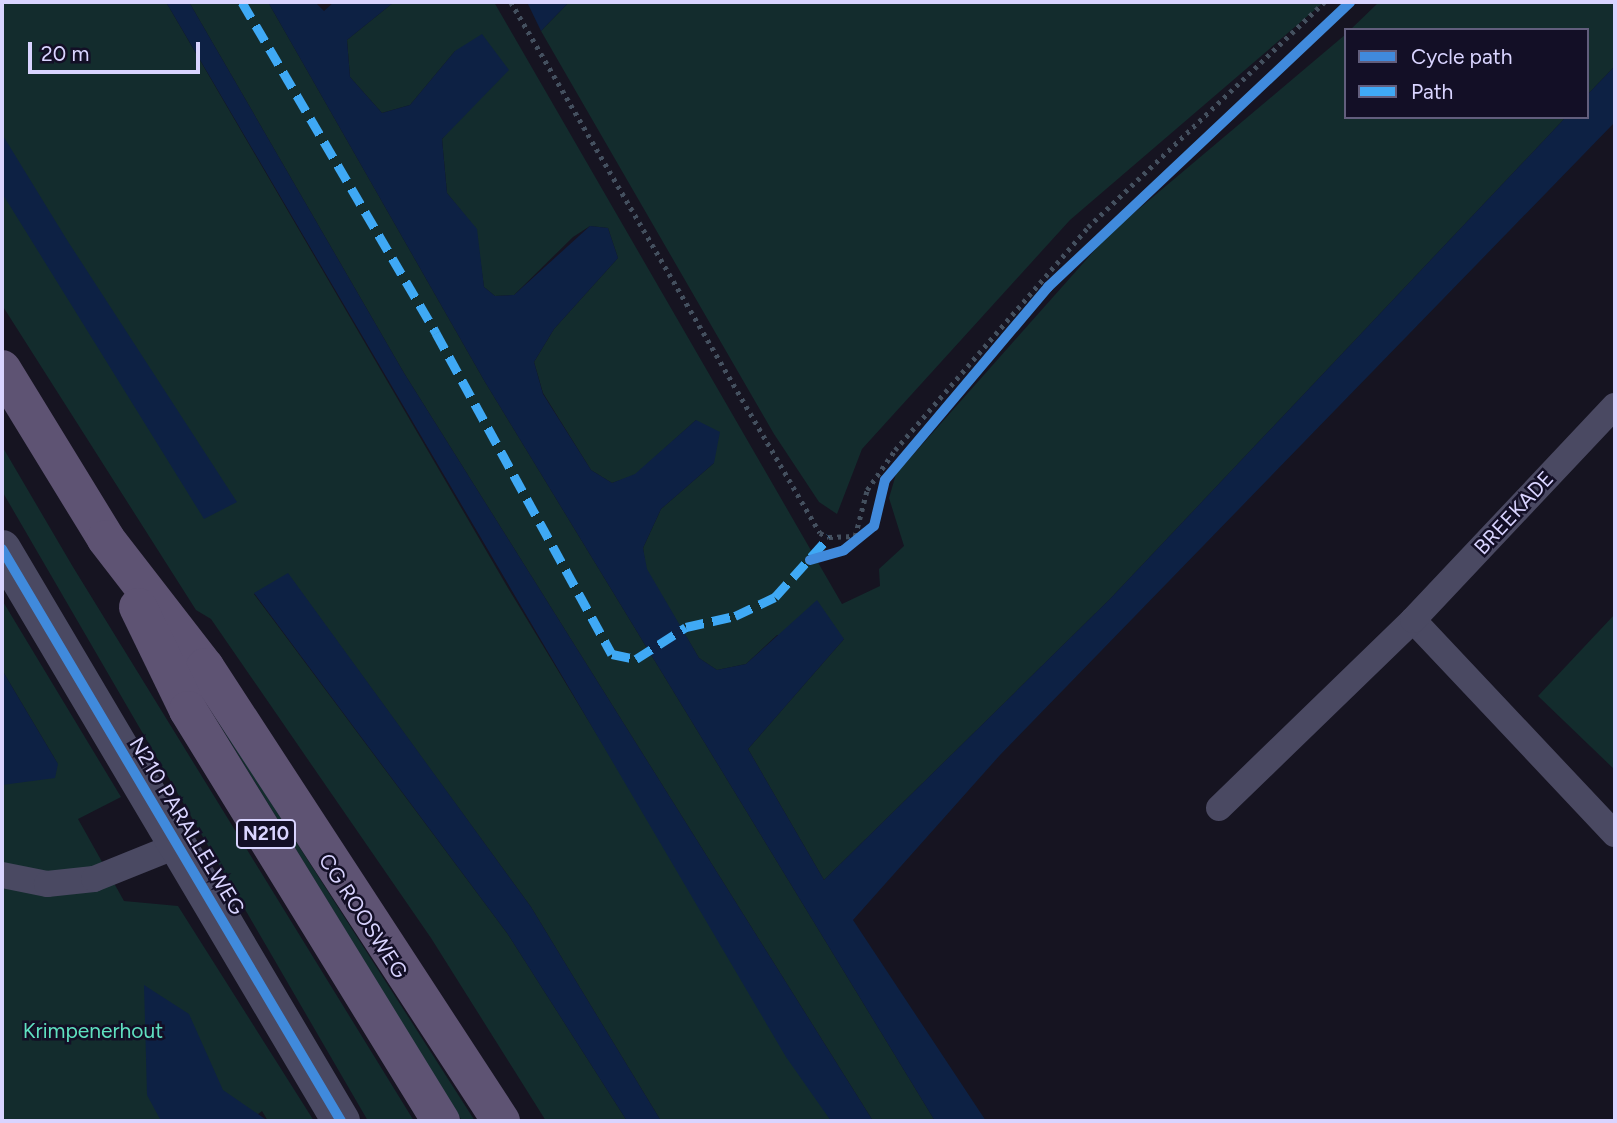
<!DOCTYPE html>
<html>
<head>
<meta charset="utf-8">
<style>
	body { margin:0 }
	#map { position:relative; width:1617px; height:1123px; overflow:hidden; background:#161421; font-family:Figtree,sans-serif }
	div>[style] { position:absolute }
	.green>* { inset:0; background:#132c2d }
	.water>* { inset:0; background:#0d2144 }
	.path>* { height:4.5px; margin-top:-2.25px; transform-origin:0; background:repeating-linear-gradient(90deg,#44505f 0 3.5px,transparent 0 8.5px) }
	.lane>* { height:26px; margin:-13px; padding:0 13px; transform-origin:13px; border-radius:13px; background:#4a4962 }
	.street>* { height:38px; margin:-19px; padding:0 19px; transform-origin:19px; border-radius:19px; background:#4a4962 }
	.primary>* { height:38px; margin:-19px; padding:0 19px; transform-origin:19px; border-radius:19px; background:#5e5373 }
	.quiet>* { height:9px; margin-top:-4.5px; transform-origin:0; background:repeating-linear-gradient(90deg,#3fa9f5 0 18px,transparent 0 27px) }
	.cycleway>* { height:10px; margin:-5px; padding:0 5px; transform-origin:5px; border-radius:5px; background:#408adc }
	span { translate:-50% -50%; white-space:nowrap; text-align:center; line-height:1.15; -webkit-text-stroke:5px #130f26; paint-order:stroke }
	.shield-label span { padding:2px 5px; background:#130f26; border:2px solid; border-radius:5px; -webkit-text-stroke-width:0 }
	.shield-label { font-size:19px; color:#d9d4ff; font-weight:700 }
	.street-label { font-size:21px; color:#d9d4ff }
	.park-label { font-size:21px; color:#5fe0c0 }
	.frame { position:absolute; inset:0; border:4px solid #d9d4ff; pointer-events:none }
	.legend { position:absolute; left:1344px; top:28px; width:245px; height:91px; box-sizing:border-box; background:#130f26; border:2px solid #625e7d; margin:0; padding:9px 12px; list-style:none; font-size:21px; color:#d9d4ff }
	.legend li { display:flex; align-items:center; gap:14px; height:35px }
	.legend b { width:35px; border:2px solid #625e7d }
	.scale { position:absolute; left:28px; top:42px; width:172px; height:32px; box-sizing:border-box; border:4px solid #d9d4ff; border-top:0; padding-left:9px; font-size:21px; line-height:24px; white-space:nowrap; color:#d9d4ff; -webkit-text-stroke:5px #130f26; paint-order:stroke }
</style>
</head>
<body>
<div id="map">
	<div class="green">
		<i style="clip-path:polygon(2px 2px,166px 2px,508px 588px,831px 1121px,661px 1121px,531px 907px,288px 574px,254px 594px,507px 933px,627px 1121px,546px 1121px,431px 938px,211px 619px,196px 610px,2px 305px)"></i>
		<i style="clip-path:polygon(189px 2px,268px 2px,485px 382px,935px 1121px,873px 1121px,404px 373px)"></i>
		<i style="clip-path:polygon(394px 2px,494px 2px,842px 604px,880px 586px,879px 569px,904px 546px,889px 498px,896px 474px,1109px 234px,1346px 34px,1346px 117px,1566px 117px,1110px 599px,824px 880px,748px 749px,844px 639px,777px 635px,746px 664px,717px 670px,699px 658px,646px 569px,643px 548px,661px 509px,714px 463px,696px 420px,635px 475px,612px 483px,591px 470px,543px 393px,534px 362px,554px 329px,618px 258px,608px 228px,590px 226px,573px 237px,514px 295px,495px 296px,484px 287px,476px 229px,447px 193px,442px 139px,470px 107px,455px 51px,410px 105px,382px 113px,350px 77px,347px 40px)"></i>
		<i style="clip-path:polygon(569px 2px,1324px 2px,1070px 220px,862px 449px,837px 514px,819px 502px,774px 434px,541px 31px)"></i>
		<i style="clip-path:polygon(1379px 2px,1615px 2px,1615px 66px,1587px 95px,1587px 30px,1350px 30px)"></i>
		<i style="clip-path:polygon(2px 446px,73px 567px,414px 1121px,368px 1121px,2px 491px)"></i>
		<i style="clip-path:polygon(2px 600px,121px 797px,78px 819px,124px 901px,178px 906px,314px 1121px,268px 1121px,262px 1111px,249px 1121px,2px 1121px,2px 684px,58px 764px,2px 670px)"></i>
		<i style="clip-path:polygon(1615px 614px,1615px 770px,1538px 696px)"></i>
		<i style="clip-path:polygon(193px 681px,475px 1121px,462px 1121px)"></i>
	</div>
	<div class="water">
		<i style="clip-path:polygon(166px 2px,189px 2px,404px 373px,873px 1121px,831px 1121px,786px 1057px)"></i>
		<i style="clip-path:polygon(268px 2px,315px 2px,324px 11px,334px 2px,394px 2px,347px 40px,350px 77px,382px 113px,410px 105px,455px 51px,482px 34px,509px 70px,442px 139px,447px 193px,477px 229px,484px 287px,495px 296px,514px 295px,590px 226px,608px 228px,618px 258px,554px 329px,534px 362px,543px 394px,591px 470px,612px 483px,635px 474px,696px 420px,720px 432px,714px 463px,661px 509px,643px 548px,647px 569px,699px 658px,717px 670px,746px 664px,817px 600px,844px 639px,748px 749px,824px 880px,1110px 599px,1566px 117px,1587px 117px,1587px 95px,1615px 66px,1615px 122px,1000px 755px,853px 920px,986px 1121px,935px 1121px,485px 382px)"></i>
		<i style="clip-path:polygon(527px 2px,569px 2px,541px 31px)"></i>
		<i style="clip-path:polygon(2px 134px,67px 240px,237px 502px,204px 519px,2px 193px)"></i>
		<i style="clip-path:polygon(288px 573px,531px 907px,661px 1121px,627px 1121px,507px 933px,254px 593px)"></i>
		<i style="clip-path:polygon(2px 670px,58px 764px,55px 778px,2px 785px)"></i>
		<i style="clip-path:polygon(144px 985px,189px 1014px,223px 1090px,268px 1121px,161px 1121px,147px 1095px)"></i>
	</div>
	<div class="path">
		<i style="left:511px;top:2px;width:614px;rotate:59.8deg"></i>
		<i style="left:820px;top:533px;width:10px;rotate:24deg"></i>
		<i style="left:829px;top:537px;width:26px;rotate:-2deg"></i>
		<i style="left:855px;top:536px;width:48px;rotate:-75.4deg"></i>
		<i style="left:867px;top:490px;width:49px;rotate:-55deg"></i>
		<i style="left:895px;top:450px;width:295px;rotate:-49.1deg"></i>
		<i style="left:1088px;top:227px;width:326px;rotate:-43.6deg"></i>
	</div>
	<div class="lane">
		<i style="left:1413px;top:620px;width:294px;rotate:46.7deg"></i>
		<i style="left:1219px;top:808px;width:270px;rotate:-44.1deg"></i>
		<i style="left:1413px;top:620px;width:294px;rotate:-46.7deg"></i>
		<i style="left:2px;top:875px;width:46px;rotate:11.3deg"></i>
		<i style="left:47px;top:884px;width:47px;rotate:-6.1deg"></i>
		<i style="left:94px;top:879px;width:88px;rotate:-21.9deg"></i>
	</div>
	<div class="street">
		<i style="left:2px;top:549px;width:665px;rotate:59.35deg"></i>
	</div>
	<div class="primary">
		<i style="left:2px;top:369px;width:199px;rotate:58.5deg"></i>
		<i style="left:106px;top:539px;width:162px;rotate:52.3deg"></i>
		<i style="left:205px;top:667px;width:542px;rotate:56.9deg"></i>
		<i style="left:138px;top:607px;width:114px;rotate:64.1deg"></i>
		<i style="left:188px;top:710px;width:483px;rotate:58.4deg"></i>
	</div>
	<div class="quiet">
		<i style="left:242px;top:2px;width:384px;rotate:59.6deg"></i>
		<i style="left:436px;top:333px;width:366px;rotate:61.3deg"></i>
		<i style="left:612px;top:654px;width:25px;rotate:12deg"></i>
		<i style="left:636px;top:659px;width:59px;rotate:-32.6deg"></i>
		<i style="left:686px;top:627px;width:50px;rotate:-12.7deg"></i>
		<i style="left:735px;top:616px;width:44px;rotate:-25.4deg"></i>
		<i style="left:775px;top:597px;width:81px;rotate:-48deg"></i>
	</div>
	<div class="cycleway">
		<i style="left:2px;top:549px;width:665px;rotate:59.35deg"></i>
		<i style="left:810px;top:560px;width:35px;rotate:-16deg"></i>
		<i style="left:844px;top:550px;width:38px;rotate:-39deg"></i>
		<i style="left:874px;top:526px;width:47px;rotate:-76.6deg"></i>
		<i style="left:885px;top:480px;width:253px;rotate:-49.8deg"></i>
		<i style="left:1048px;top:287px;width:415px;rotate:-43.3deg"></i>
	</div>
	<div class="shield-label">
		<span style="left:266px;top:834px">N210</span>
	</div>
	<div class="street-label">
		<span style="left:1514px;top:513px;rotate:-47deg">BREEKADE</span>
		<span style="left:187px;top:826px;rotate:59deg">N210 PARALLELWEG</span>
		<span style="left:363px;top:916px;rotate:57deg">CG ROOSWEG</span>
	</div>
	<div class="park-label">
		<span style="left:93px;top:1031px">Krimpenerhout</span>
	</div>
	<div class="frame"></div>
	<ul class="legend">
	<li><b style="height:9px;background:#408adc"></b>Cycle path</li>
	<li><b style="height:9px;background:#3fa9f5"></b>Path</li>
	</ul>
	<div class="scale">20 m</div>
</div>
</body>
</html>
